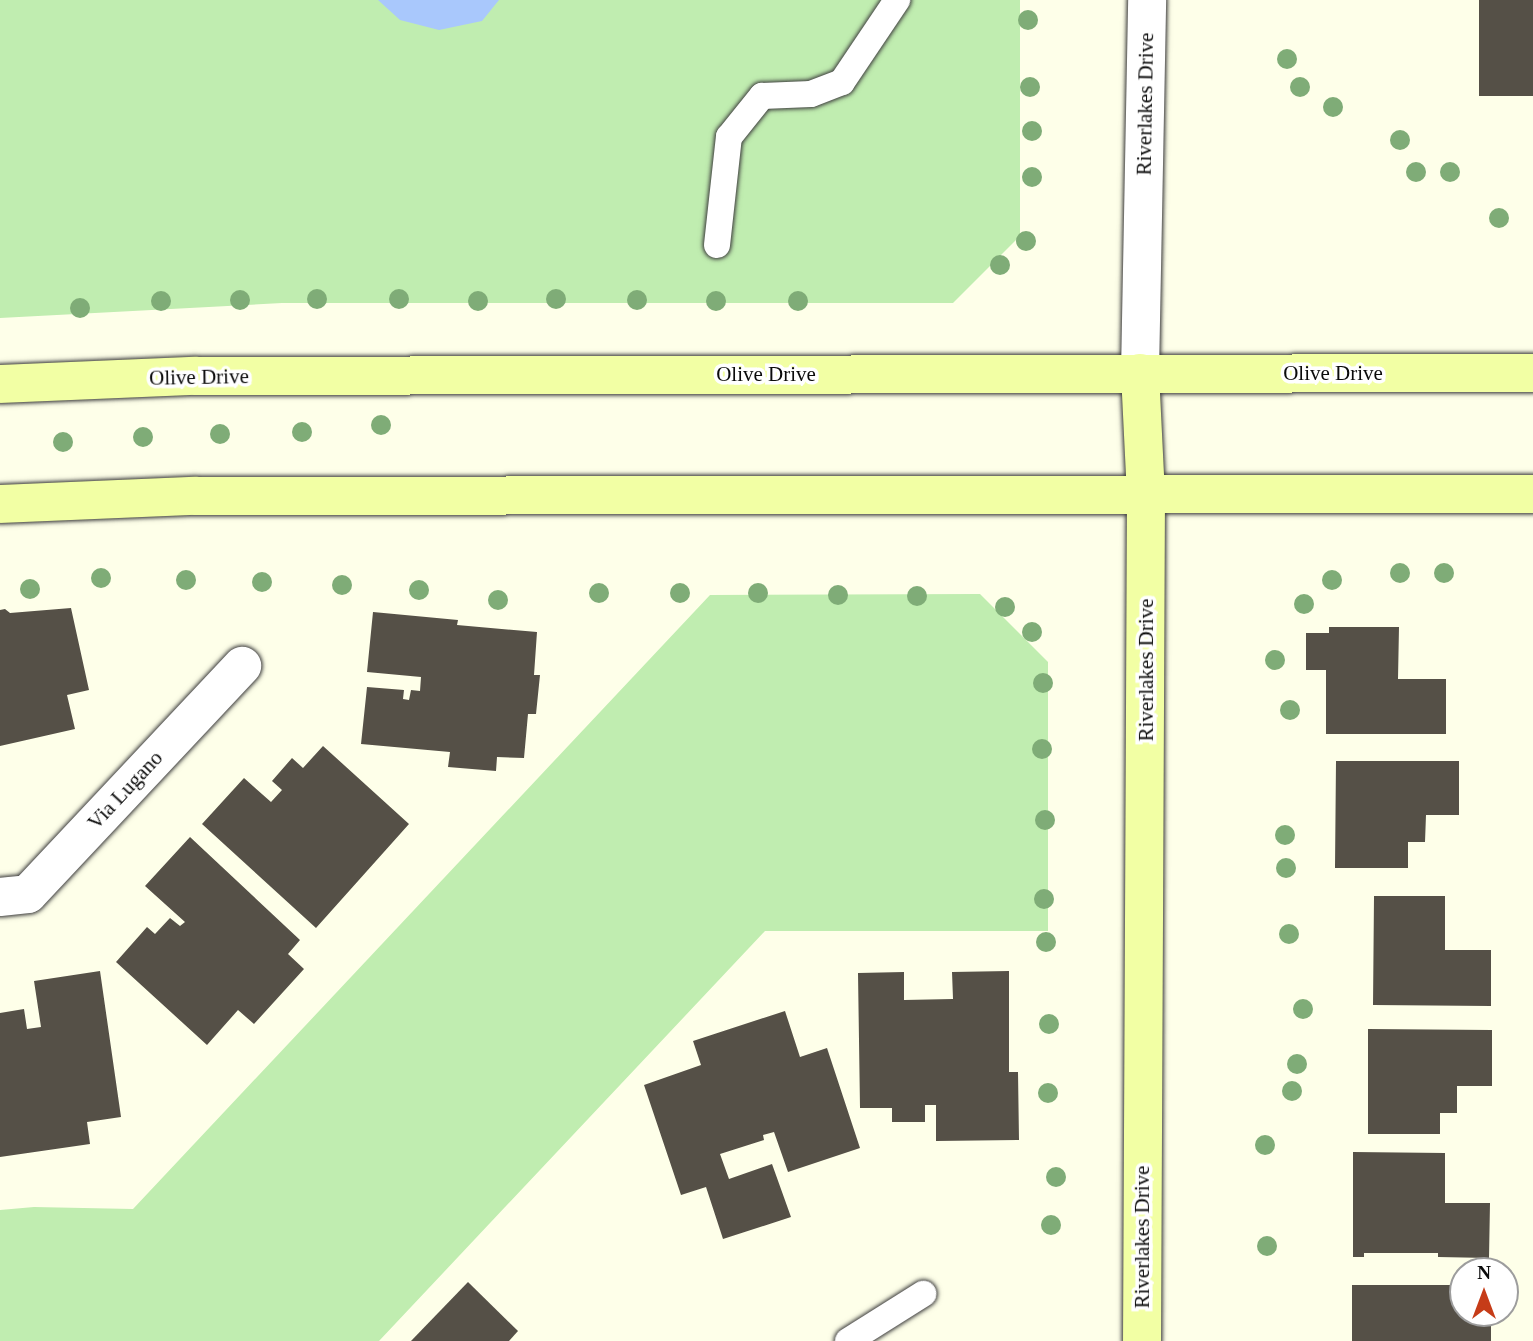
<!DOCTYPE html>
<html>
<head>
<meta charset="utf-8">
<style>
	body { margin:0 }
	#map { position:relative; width:1533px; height:1341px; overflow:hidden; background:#feffe9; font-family:"Times New Roman",serif }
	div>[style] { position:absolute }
	.green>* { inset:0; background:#c0edb0 }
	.water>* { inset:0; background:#a9c8fc }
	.building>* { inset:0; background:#555047 }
	.roads { filter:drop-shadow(0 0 2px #3e3e3e) drop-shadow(0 0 2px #3e3e3e) }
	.lane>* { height:26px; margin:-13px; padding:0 13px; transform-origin:13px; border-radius:13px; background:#fff }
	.street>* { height:38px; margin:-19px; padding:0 19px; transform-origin:19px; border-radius:19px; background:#fff }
	.secondary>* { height:38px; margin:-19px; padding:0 19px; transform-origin:19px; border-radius:19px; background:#f2ffa4 }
	.trees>* { width:20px; height:20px; margin:-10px; border-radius:50%; background:#7fac77 }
	span { translate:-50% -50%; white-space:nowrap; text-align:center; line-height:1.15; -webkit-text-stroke:7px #fff; paint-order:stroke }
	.street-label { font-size:21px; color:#0b0b0b }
	.north { position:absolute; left:1449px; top:1257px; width:70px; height:70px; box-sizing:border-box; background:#fff; border:2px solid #9d9d9d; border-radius:50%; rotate:0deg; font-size:19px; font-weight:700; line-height:28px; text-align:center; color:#0b0b0b }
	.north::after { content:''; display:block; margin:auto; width:24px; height:32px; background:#c63c18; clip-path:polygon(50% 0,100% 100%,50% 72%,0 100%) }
</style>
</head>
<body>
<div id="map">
	<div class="green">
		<i style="clip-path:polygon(0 0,1020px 0,1020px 236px,953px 303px,282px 303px,0 318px)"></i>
		<i style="clip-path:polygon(980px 594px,1048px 662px,1048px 931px,765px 931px,379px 1341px,0 1341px,0 1210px,34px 1207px,133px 1209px,710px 595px)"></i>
	</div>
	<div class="water">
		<i style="clip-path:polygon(378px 0,499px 0,482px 21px,439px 30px,400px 20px)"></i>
	</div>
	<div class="building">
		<i style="clip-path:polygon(1479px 0,1533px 0,1533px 96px,1479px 96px)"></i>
		<i style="clip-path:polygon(71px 608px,89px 690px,67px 695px,75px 729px,0 746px,0 610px,5px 609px,10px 613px)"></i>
		<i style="clip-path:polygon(373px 612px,458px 620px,457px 625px,537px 632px,534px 675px,540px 675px,536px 714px,528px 714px,524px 758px,497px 757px,496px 771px,448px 767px,450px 752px,361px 744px,367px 687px,404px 690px,403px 699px,409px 700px,411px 690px,420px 691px,421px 677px,367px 672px)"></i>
		<i style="clip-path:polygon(1329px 627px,1399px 627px,1398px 679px,1446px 679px,1446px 734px,1326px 734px,1326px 670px,1306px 670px,1306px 633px,1329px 633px)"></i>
		<i style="clip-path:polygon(323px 746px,409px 824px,316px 928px,202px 824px,244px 778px,271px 802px,282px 790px,272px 781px,292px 758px,303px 768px)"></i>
		<i style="clip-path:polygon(1336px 761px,1459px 761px,1459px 815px,1426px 815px,1425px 842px,1408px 842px,1408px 868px,1335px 868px)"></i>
		<i style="clip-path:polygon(190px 837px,300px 940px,288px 954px,304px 969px,254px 1024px,238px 1010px,207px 1045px,116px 962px,147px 927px,155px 934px,170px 918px,180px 926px,185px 922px,145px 886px)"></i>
		<i style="clip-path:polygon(1374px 896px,1445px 896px,1445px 950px,1491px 950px,1491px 1006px,1373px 1005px)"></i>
		<i style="clip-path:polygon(100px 971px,121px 1117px,87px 1122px,90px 1144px,0 1157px,0 1013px,24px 1009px,27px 1029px,41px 1027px,34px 981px)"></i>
		<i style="clip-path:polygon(1009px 971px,1009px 1072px,1018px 1072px,1019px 1140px,936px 1141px,936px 1105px,925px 1105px,925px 1122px,892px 1122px,892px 1108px,860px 1108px,858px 973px,904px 972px,904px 1000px,953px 999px,952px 972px)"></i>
		<i style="clip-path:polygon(785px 1011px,800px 1057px,827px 1048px,860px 1148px,788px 1172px,774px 1132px,763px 1135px,764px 1140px,720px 1154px,729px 1179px,772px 1164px,791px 1217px,723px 1239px,706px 1187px,681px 1195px,644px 1085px,701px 1065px,693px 1041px)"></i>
		<i style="clip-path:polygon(1368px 1029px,1492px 1030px,1492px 1086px,1457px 1086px,1457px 1113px,1440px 1113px,1440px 1134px,1368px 1134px)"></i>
		<i style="clip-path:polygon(1353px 1152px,1445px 1153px,1445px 1203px,1490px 1203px,1489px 1258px,1438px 1257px,1438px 1253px,1364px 1253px,1364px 1257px,1353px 1257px)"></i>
		<i style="clip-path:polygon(468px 1282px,518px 1331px,509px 1341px,411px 1341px)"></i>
		<i style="clip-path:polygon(1352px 1285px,1463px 1285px,1463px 1313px,1491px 1313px,1491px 1341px,1352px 1341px)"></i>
	</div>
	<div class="roads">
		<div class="lane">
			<i style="left:717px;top:245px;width:109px;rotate:-83.7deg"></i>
			<i style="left:729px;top:137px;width:53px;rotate:-51.2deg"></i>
			<i style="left:762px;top:96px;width:49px;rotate:-2.3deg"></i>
			<i style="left:811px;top:94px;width:33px;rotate:-21deg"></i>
			<i style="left:842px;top:82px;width:99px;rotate:-56.1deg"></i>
			<i style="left:848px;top:1341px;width:89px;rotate:-32.1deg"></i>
		</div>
		<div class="street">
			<i style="left:1140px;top:373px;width:373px;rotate:-88.9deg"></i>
			<i style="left:0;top:897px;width:28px;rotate:-6deg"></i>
			<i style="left:28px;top:894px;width:313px;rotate:-46.8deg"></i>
		</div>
		<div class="secondary">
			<i style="left:1140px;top:373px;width:122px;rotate:87.2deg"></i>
			<i style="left:1146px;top:495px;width:846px;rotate:90.27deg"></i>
			<i style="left:0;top:384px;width:194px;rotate:-2.4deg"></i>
			<i style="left:194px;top:376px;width:1339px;rotate:-0.13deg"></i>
			<i style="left:0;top:504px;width:194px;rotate:-2.4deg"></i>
			<i style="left:194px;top:496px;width:1339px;rotate:-0.09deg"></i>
		</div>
	</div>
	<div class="trees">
		<i style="left:1028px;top:20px"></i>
		<i style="left:1287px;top:59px"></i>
		<i style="left:1030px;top:87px"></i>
		<i style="left:1300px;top:87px"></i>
		<i style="left:1333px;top:107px"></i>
		<i style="left:1032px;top:131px"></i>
		<i style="left:1400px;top:140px"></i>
		<i style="left:1416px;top:172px"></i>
		<i style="left:1450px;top:172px"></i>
		<i style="left:1032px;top:177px"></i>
		<i style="left:1499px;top:218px"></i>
		<i style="left:1026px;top:241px"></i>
		<i style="left:1000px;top:265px"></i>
		<i style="left:317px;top:299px"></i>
		<i style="left:399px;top:299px"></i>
		<i style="left:556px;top:299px"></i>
		<i style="left:240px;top:300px"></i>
		<i style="left:637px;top:300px"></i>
		<i style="left:161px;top:301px"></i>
		<i style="left:478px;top:301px"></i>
		<i style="left:716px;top:301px"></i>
		<i style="left:798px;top:301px"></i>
		<i style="left:80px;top:308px"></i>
		<i style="left:381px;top:425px"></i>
		<i style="left:302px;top:432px"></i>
		<i style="left:220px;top:434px"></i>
		<i style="left:143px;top:437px"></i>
		<i style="left:63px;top:442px"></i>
		<i style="left:1400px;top:573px"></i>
		<i style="left:1444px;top:573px"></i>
		<i style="left:101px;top:578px"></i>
		<i style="left:186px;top:580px"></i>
		<i style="left:1332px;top:580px"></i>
		<i style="left:262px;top:582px"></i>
		<i style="left:342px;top:585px"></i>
		<i style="left:30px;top:589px"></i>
		<i style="left:419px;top:590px"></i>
		<i style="left:599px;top:593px"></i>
		<i style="left:680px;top:593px"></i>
		<i style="left:758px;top:593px"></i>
		<i style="left:838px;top:595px"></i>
		<i style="left:917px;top:596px"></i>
		<i style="left:498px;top:600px"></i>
		<i style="left:1304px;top:604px"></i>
		<i style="left:1005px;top:607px"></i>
		<i style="left:1032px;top:632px"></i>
		<i style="left:1275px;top:660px"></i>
		<i style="left:1043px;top:683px"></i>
		<i style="left:1290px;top:710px"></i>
		<i style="left:1042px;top:749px"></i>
		<i style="left:1045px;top:820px"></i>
		<i style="left:1285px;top:835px"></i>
		<i style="left:1286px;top:868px"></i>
		<i style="left:1044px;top:899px"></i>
		<i style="left:1289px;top:934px"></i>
		<i style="left:1046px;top:942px"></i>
		<i style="left:1303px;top:1009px"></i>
		<i style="left:1049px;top:1024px"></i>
		<i style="left:1297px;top:1064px"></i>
		<i style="left:1292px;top:1091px"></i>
		<i style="left:1048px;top:1093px"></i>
		<i style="left:1265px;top:1145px"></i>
		<i style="left:1056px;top:1177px"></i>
		<i style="left:1051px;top:1225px"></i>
		<i style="left:1267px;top:1246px"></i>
	</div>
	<div class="street-label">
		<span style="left:1145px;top:104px;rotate:-89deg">Riverlakes Drive</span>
		<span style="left:1333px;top:373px">Olive Drive</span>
		<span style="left:766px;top:374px">Olive Drive</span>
		<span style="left:199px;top:377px;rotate:-1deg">Olive Drive</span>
		<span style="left:1146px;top:670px;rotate:-90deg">Riverlakes Drive</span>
		<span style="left:125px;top:790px;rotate:-47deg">Via Lugano</span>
		<span style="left:1142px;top:1237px;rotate:-90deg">Riverlakes Drive</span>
	</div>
	<div class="north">N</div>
</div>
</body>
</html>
